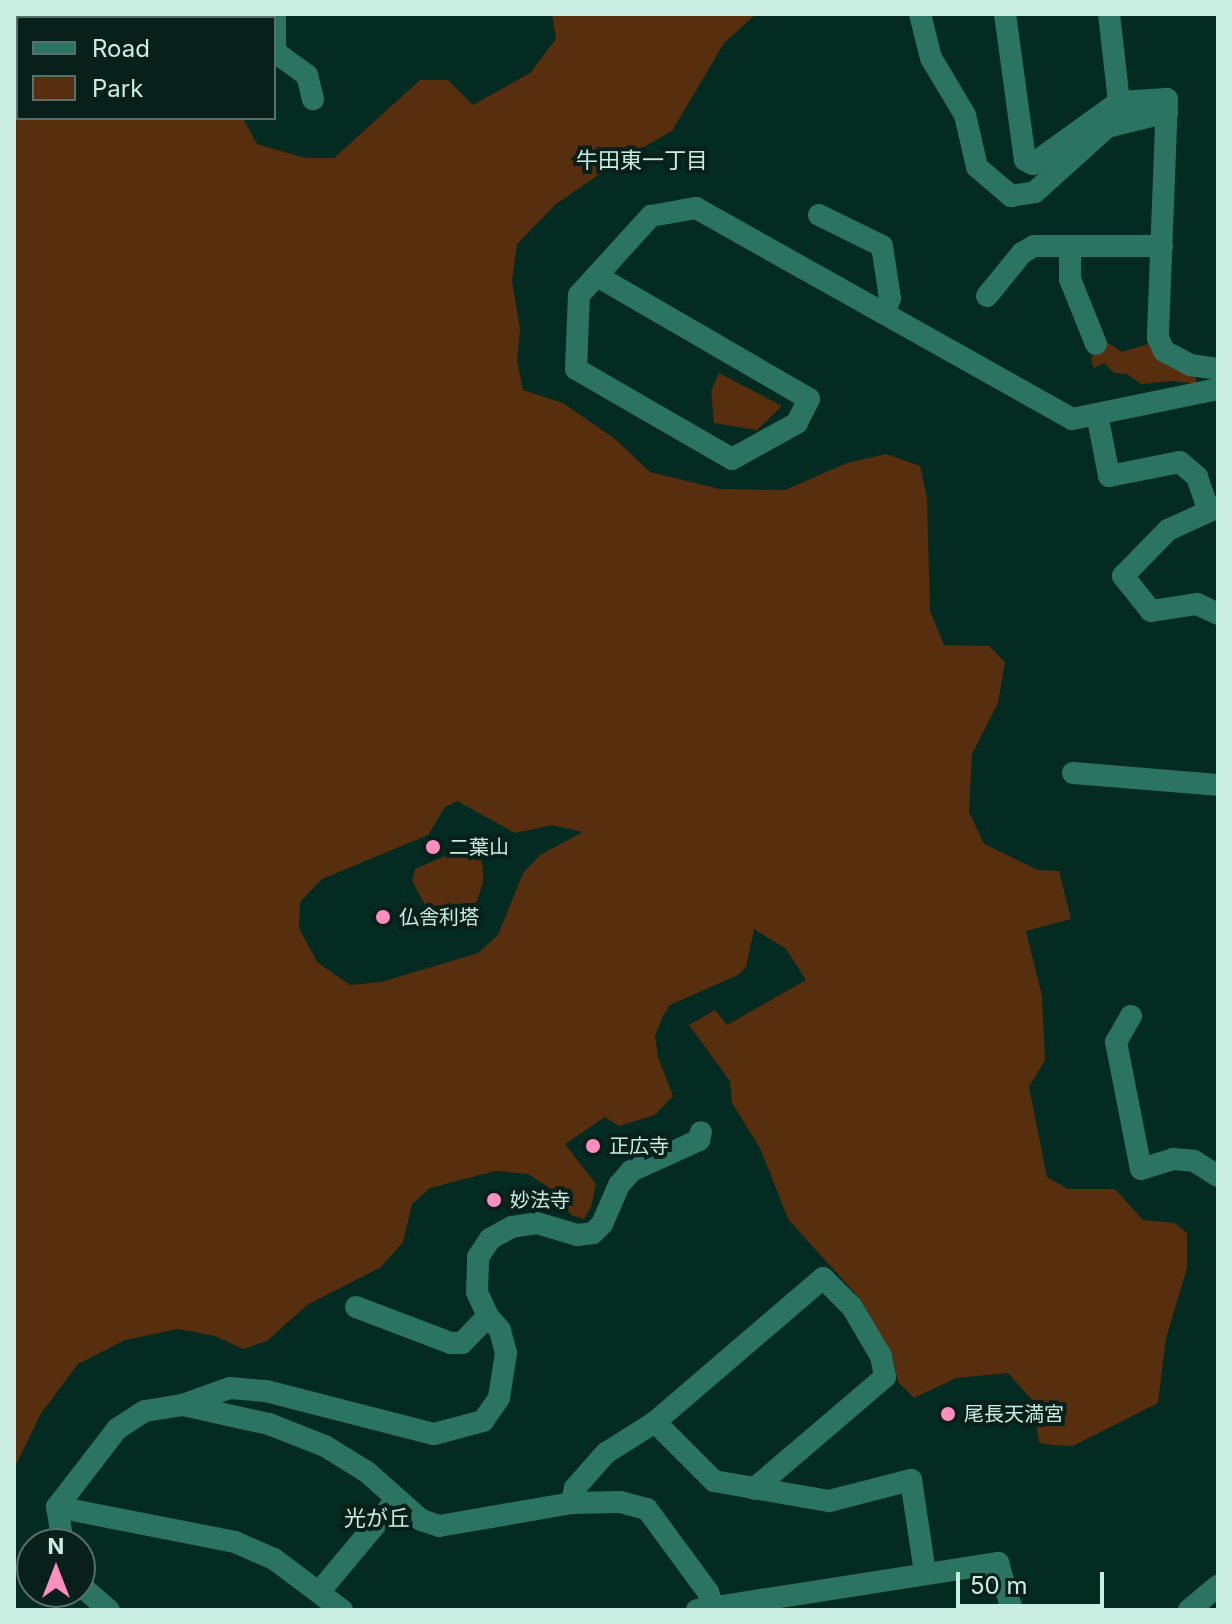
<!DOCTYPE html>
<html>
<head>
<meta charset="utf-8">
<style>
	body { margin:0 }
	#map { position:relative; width:1232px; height:1624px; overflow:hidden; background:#032b22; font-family:Inter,"Noto Sans JP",sans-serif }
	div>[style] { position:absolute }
	.green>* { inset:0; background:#572e0e }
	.street>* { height:22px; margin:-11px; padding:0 11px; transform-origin:11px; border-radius:11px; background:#2b7462 }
	.dots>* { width:22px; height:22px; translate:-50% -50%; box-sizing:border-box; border:4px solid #091f1a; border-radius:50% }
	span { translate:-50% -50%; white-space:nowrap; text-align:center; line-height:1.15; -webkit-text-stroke:8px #091f1a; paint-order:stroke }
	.poi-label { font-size:20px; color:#caede2 }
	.left { translate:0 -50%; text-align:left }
	.neighbourhood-label { font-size:22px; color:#caede2 }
	.frame { position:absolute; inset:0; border:16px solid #caede2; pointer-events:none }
	.legend { position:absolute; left:16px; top:16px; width:260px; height:104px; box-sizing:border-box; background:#091f1a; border:2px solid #56716a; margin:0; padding:10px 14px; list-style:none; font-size:24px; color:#caede2 }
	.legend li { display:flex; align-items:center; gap:16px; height:40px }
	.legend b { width:40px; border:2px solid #56716a }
	.north { position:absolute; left:16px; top:1528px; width:80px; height:80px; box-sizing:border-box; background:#091f1a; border:2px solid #56716a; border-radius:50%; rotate:0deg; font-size:22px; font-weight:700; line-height:32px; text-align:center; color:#caede2 }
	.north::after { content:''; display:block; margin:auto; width:28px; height:36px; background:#fe8ebe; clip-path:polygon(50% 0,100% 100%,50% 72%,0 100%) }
	.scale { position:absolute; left:956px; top:1572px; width:148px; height:36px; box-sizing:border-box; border:4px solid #caede2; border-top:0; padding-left:10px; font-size:24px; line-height:28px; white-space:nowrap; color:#caede2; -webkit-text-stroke:6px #091f1a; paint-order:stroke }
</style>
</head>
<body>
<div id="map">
	<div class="green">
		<i style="clip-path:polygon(21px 14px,213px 14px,214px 18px,34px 18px)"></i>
		<i style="clip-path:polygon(evenodd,552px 14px,756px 14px,724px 43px,672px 131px,613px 165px,556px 204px,517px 244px,512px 281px,520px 329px,517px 361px,523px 390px,563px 403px,615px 439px,650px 472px,720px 489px,785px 490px,847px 463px,886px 454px,920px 466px,927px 498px,930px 611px,944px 645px,989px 646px,1005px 662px,998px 703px,972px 754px,969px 812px,984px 844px,1038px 870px,1059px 871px,1071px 919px,1026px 931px,1042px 996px,1045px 1060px,1029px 1087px,1047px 1177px,1068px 1189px,1115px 1189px,1143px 1220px,1175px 1223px,1187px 1233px,1187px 1268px,1166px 1338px,1158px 1403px,1073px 1446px,1053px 1445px,1039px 1443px,1033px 1401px,1008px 1373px,956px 1378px,914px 1398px,898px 1382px,892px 1354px,861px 1300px,788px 1219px,760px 1148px,732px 1103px,730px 1081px,689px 1025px,715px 1010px,727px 1025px,806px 980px,786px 949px,754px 929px,746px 967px,738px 975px,670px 1005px,663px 1016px,655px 1036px,658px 1057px,673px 1096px,655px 1115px,619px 1126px,605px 1117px,565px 1144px,596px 1184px,591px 1207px,584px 1219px,571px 1215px,557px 1193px,528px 1174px,495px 1171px,430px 1188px,412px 1204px,403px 1242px,381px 1267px,307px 1305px,267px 1341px,243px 1349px,215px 1336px,178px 1329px,125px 1340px,78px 1364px,40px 1415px,14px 1469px,14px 111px,18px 109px,18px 118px,243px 118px,257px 144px,305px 158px,334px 158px,420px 80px,448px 80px,473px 105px,530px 73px,556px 39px,552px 14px,457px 801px,515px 833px,552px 825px,583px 832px,540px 855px,523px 873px,498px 935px,478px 953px,381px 982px,350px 985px,317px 962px,299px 928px,300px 902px,322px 879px,428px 835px,445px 807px,457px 801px)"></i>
		<i style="clip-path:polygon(1098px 336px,1122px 352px,1155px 342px,1194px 372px,1197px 384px,1173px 381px,1141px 384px,1127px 374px,1114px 373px,1104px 363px,1094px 368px,1091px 360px)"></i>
		<i style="clip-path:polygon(719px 373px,782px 406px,757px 430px,714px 423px,711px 391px)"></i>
		<i style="clip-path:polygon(471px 852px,480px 856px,483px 868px,483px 883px,476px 903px,463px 916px,446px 921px,433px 919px,412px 881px,415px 869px,452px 853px)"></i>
	</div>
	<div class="street">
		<i style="left:275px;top:14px;width:38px;rotate:90deg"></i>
		<i style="left:275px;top:52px;width:39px;rotate:36deg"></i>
		<i style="left:307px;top:75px;width:25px;rotate:76deg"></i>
		<i style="left:920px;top:14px;width:45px;rotate:76deg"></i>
		<i style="left:931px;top:58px;width:66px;rotate:59.2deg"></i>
		<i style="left:965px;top:115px;width:53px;rotate:77deg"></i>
		<i style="left:977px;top:167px;width:45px;rotate:40.5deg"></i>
		<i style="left:1011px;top:196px;width:24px;rotate:-9deg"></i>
		<i style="left:1035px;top:192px;width:97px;rotate:-42.1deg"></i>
		<i style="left:1107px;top:127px;width:62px;rotate:-14deg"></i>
		<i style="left:1005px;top:14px;width:147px;rotate:82.2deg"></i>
		<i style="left:1025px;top:160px;width:9px;rotate:27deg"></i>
		<i style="left:1033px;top:164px;width:106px;rotate:-35.8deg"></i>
		<i style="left:1119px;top:102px;width:48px;rotate:-3.6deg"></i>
		<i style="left:1167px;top:99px;width:239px;rotate:92.2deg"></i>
		<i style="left:1158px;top:338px;width:14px;rotate:65deg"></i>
		<i style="left:1164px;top:351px;width:30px;rotate:28deg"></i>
		<i style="left:1190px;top:365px;width:28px;rotate:8deg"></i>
		<i style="left:1109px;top:14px;width:89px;rotate:83.5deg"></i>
		<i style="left:819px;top:215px;width:70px;rotate:26.2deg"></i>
		<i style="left:882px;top:246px;width:53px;rotate:81.3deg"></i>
		<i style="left:890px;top:298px;width:16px;rotate:112deg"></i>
		<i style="left:1070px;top:246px;width:33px;rotate:90deg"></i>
		<i style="left:1070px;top:279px;width:70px;rotate:68.2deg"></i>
		<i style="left:597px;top:276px;width:245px;rotate:30.1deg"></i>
		<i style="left:809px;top:399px;width:27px;rotate:117deg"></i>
		<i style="left:797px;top:423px;width:74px;rotate:151deg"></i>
		<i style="left:732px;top:459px;width:180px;rotate:-150deg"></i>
		<i style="left:576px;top:369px;width:74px;rotate:-87.7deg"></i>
		<i style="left:579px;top:295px;width:107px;rotate:-47.7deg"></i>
		<i style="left:651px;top:216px;width:46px;rotate:-10.1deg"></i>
		<i style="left:696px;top:208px;width:431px;rotate:29.3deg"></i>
		<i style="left:1072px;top:419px;width:149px;rotate:-11.6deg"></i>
		<i style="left:987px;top:296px;width:55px;rotate:-50.9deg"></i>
		<i style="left:1022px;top:253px;width:14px;rotate:-30deg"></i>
		<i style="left:1034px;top:246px;width:128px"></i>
		<i style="left:1097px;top:414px;width:63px;rotate:79deg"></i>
		<i style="left:1109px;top:476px;width:72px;rotate:-11.2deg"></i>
		<i style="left:1180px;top:462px;width:23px;rotate:41deg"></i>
		<i style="left:1197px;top:477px;width:36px;rotate:71deg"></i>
		<i style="left:1218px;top:507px;width:55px;rotate:155.3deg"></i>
		<i style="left:1168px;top:530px;width:64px;rotate:134.4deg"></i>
		<i style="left:1123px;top:576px;width:45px;rotate:51.3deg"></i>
		<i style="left:1151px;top:611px;width:47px;rotate:-8.7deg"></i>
		<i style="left:1197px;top:604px;width:23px;rotate:25deg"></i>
		<i style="left:1073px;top:773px;width:145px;rotate:4.7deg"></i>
		<i style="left:1131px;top:1016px;width:30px;rotate:120deg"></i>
		<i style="left:1116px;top:1042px;width:129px;rotate:78.9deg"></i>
		<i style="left:1141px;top:1169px;width:34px;rotate:-17deg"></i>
		<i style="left:1173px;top:1159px;width:21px;rotate:5deg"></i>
		<i style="left:1194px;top:1161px;width:28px;rotate:32deg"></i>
		<i style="left:356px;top:1307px;width:102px;rotate:20.8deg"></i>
		<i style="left:451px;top:1343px;width:11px"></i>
		<i style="left:462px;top:1343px;width:37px;rotate:-46deg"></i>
		<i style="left:183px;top:1405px;width:88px;rotate:12.5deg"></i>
		<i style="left:269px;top:1424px;width:60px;rotate:21.4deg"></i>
		<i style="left:325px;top:1446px;width:49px;rotate:31.8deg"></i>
		<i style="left:367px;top:1472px;width:72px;rotate:41.6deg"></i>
		<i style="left:421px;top:1520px;width:19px;rotate:18deg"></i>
		<i style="left:439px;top:1526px;width:135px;rotate:-9.8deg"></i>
		<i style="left:572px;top:1503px;width:48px;rotate:-1.2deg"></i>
		<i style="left:620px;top:1502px;width:28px;rotate:15deg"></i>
		<i style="left:647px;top:1509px;width:103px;rotate:53.7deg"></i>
		<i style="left:708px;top:1592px;width:16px;rotate:72deg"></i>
		<i style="left:655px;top:1422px;width:83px;rotate:45deg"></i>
		<i style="left:714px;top:1481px;width:117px;rotate:9.9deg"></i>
		<i style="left:829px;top:1501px;width:85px;rotate:-14.4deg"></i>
		<i style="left:911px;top:1480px;width:94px;rotate:81.4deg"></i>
		<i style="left:572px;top:1503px;width:15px;rotate:-79deg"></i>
		<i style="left:575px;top:1488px;width:47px;rotate:-48.5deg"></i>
		<i style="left:606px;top:1453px;width:58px;rotate:-32.3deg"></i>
		<i style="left:655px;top:1422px;width:221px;rotate:-40.6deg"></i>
		<i style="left:823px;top:1278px;width:41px;rotate:45deg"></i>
		<i style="left:852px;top:1307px;width:57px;rotate:59.4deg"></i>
		<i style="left:881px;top:1356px;width:21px;rotate:79deg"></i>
		<i style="left:885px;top:1377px;width:172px;rotate:139.5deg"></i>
		<i style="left:57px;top:1507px;width:181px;rotate:11.1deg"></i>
		<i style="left:235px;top:1542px;width:43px;rotate:23.6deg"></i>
		<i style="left:274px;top:1559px;width:85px;rotate:36.9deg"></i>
		<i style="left:63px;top:1544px;width:37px;rotate:-99deg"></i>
		<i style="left:57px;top:1507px;width:98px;rotate:-52.4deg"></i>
		<i style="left:117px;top:1429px;width:33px;rotate:-33deg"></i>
		<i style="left:145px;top:1411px;width:37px;rotate:-9deg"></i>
		<i style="left:182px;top:1405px;width:51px;rotate:-19.5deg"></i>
		<i style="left:230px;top:1388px;width:36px;rotate:5deg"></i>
		<i style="left:266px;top:1391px;width:173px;rotate:14.4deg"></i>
		<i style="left:434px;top:1434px;width:51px;rotate:-14.9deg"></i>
		<i style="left:483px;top:1421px;width:28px;rotate:-55deg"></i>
		<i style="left:499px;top:1398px;width:46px;rotate:-81.2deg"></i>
		<i style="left:506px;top:1353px;width:24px;rotate:-105deg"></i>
		<i style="left:500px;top:1330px;width:18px;rotate:-131deg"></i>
		<i style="left:488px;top:1316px;width:26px;rotate:-115deg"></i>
		<i style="left:477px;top:1292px;width:35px;rotate:-88deg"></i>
		<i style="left:478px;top:1257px;width:22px;rotate:-56deg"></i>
		<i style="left:490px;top:1239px;width:25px;rotate:-29deg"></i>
		<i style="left:512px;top:1227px;width:25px;rotate:-9deg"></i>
		<i style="left:537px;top:1223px;width:42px;rotate:16.7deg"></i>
		<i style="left:577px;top:1235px;width:16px;rotate:-7deg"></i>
		<i style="left:593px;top:1233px;width:13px;rotate:-45deg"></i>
		<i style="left:602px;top:1224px;width:43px;rotate:-66.4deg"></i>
		<i style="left:619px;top:1185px;width:18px;rotate:-49deg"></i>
		<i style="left:631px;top:1171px;width:75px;rotate:-24.5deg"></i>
		<i style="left:699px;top:1140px;width:8px;rotate:-76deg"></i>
		<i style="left:80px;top:1585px;width:38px;rotate:41deg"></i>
		<i style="left:320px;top:1591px;width:119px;rotate:-50.1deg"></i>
		<i style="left:697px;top:1610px;width:305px;rotate:-8.9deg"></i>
		<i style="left:998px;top:1563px;width:49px;rotate:73.4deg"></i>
		<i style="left:1189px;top:1610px;width:38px;rotate:-40deg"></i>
	</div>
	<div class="dots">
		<i style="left:433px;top:847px;background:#fe8ebe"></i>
		<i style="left:383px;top:917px;background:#fe8ebe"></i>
		<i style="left:593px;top:1146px;background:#fe8ebe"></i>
		<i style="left:494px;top:1200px;background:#fe8ebe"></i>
		<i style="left:948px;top:1414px;background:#fe8ebe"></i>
	</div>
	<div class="poi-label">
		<span class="left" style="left:449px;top:847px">二葉山</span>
		<span class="left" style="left:399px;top:917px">仏舎利塔</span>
		<span class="left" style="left:609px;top:1146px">正広寺</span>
		<span class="left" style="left:510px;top:1200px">妙法寺</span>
		<span class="left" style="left:964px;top:1414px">尾長天満宮</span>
	</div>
	<div class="neighbourhood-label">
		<span style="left:642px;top:161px">牛田東一丁目</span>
		<span style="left:377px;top:1519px">光が丘</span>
	</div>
	<div class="frame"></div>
	<ul class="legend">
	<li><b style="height:10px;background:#2b7462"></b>Road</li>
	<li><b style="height:22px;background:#572e0e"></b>Park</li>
	</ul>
	<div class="north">N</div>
	<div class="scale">50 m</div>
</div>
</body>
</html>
